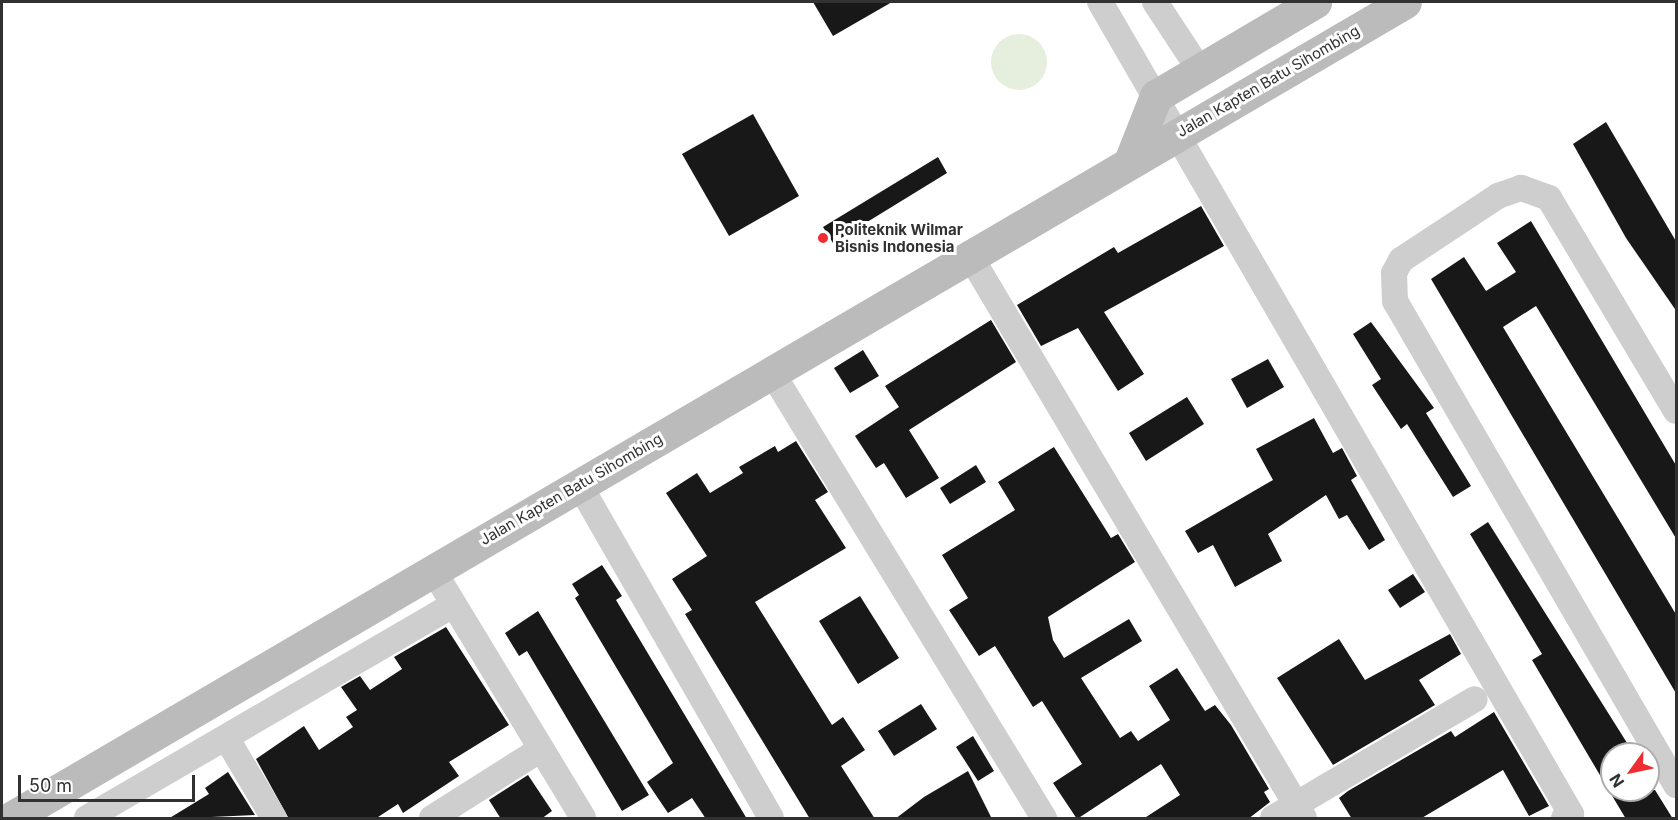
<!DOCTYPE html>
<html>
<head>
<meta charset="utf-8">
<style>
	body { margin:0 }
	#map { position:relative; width:1678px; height:820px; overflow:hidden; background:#fff; font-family:Inter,sans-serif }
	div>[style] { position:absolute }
	.green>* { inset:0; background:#e6eede }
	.round { border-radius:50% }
	.building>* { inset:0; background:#181818 }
	.street>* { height:26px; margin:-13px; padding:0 13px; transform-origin:13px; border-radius:13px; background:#cecece }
	.secondary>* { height:33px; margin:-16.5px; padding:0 16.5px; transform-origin:16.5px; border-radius:16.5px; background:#bbb }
	.dots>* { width:16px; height:16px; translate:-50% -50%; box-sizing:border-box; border:3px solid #fff; border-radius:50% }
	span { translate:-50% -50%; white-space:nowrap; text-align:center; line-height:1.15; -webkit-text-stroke:6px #fff; paint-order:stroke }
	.street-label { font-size:15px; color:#313131 }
	.poi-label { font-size:15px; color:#313131; font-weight:700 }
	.left { translate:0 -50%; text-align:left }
	.frame { position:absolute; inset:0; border:3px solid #313131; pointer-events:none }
	.north { position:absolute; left:1600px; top:742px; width:60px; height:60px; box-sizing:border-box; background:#fff; border:2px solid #adadad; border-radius:50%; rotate:237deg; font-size:16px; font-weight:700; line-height:24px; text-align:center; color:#313131 }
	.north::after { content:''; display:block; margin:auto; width:21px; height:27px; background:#ef2c31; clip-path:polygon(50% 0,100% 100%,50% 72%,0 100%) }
	.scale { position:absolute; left:18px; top:775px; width:177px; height:27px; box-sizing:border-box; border:3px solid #313131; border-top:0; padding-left:8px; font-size:18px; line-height:21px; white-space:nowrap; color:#313131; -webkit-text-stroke:4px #fff; paint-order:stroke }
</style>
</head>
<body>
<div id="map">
	<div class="green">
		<i class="round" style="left:991px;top:34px;width:56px;height:56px"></i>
	</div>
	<div class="building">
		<i style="clip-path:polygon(813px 2px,892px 2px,833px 36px)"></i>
		<i style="clip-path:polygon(753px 114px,799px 196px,729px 236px,682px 154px)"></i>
		<i style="clip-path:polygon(1606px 122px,1677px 243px,1677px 312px,1626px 238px,1573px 144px)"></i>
		<i style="clip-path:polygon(938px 157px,947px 173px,833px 243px,823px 227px)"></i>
		<i style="clip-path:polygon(1201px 206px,1224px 246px,1104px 312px,1144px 374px,1118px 391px,1078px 328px,1041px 346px,1017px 305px,1114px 247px,1118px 253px)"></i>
		<i style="clip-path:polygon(1531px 221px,1677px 467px,1677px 540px,1536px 306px,1503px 327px,1677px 616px,1677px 695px,1431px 279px,1464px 257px,1486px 291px,1516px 272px,1497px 243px)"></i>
		<i style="clip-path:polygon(991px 320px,1016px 362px,909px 430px,939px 478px,906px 498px,884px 463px,876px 468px,855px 436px,899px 407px,885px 386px)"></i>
		<i style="clip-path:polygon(1371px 322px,1434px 408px,1426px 413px,1471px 486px,1453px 497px,1407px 424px,1401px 429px,1372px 385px,1381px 379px,1353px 334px)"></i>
		<i style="clip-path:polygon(863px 350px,879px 376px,850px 393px,834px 368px)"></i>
		<i style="clip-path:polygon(1268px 359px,1284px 387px,1247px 408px,1231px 379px)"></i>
		<i style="clip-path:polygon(1187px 397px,1204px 424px,1146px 461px,1129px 433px)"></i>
		<i style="clip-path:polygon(1314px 418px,1333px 453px,1342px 448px,1357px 476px,1351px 480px,1385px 540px,1369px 550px,1347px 515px,1339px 519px,1326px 495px,1268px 534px,1282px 561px,1235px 587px,1213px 545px,1198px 553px,1185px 531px,1273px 480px,1256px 449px)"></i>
		<i style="clip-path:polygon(796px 441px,828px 492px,815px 500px,846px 548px,755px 602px,832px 725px,843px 717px,865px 750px,841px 766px,875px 819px,810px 819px,685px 614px,692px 610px,672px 579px,707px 556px,666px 493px,697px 473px,710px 493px,743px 473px,739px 467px,775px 446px,778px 452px)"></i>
		<i style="clip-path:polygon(1054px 447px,1111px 538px,1118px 534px,1135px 562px,1048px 617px,1053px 640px,1064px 658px,1129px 619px,1142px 641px,1081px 678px,1120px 738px,1131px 731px,1138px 741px,1170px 720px,1149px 686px,1177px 668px,1205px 711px,1215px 705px,1231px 725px,1269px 789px,1264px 792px,1270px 802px,1248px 819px,1143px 819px,1180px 795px,1161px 764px,1077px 819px,1053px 783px,1082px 764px,1042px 701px,1033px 707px,995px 646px,979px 656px,949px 610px,968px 598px,942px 555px,1015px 510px,998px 482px)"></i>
		<i style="clip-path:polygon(976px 465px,986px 482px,950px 504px,940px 488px)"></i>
		<i style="clip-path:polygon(1488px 522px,1634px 754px,1612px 754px,1612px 790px,1655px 790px,1673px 819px,1626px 819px,1617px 804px,1532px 660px,1542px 654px,1470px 534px)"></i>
		<i style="clip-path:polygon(602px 565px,622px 596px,616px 600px,747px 819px,706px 819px,692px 798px,668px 813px,647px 782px,673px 763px,575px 598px,579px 595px,572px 584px)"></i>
		<i style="clip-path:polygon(1413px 574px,1425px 592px,1400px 608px,1388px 590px)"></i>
		<i style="clip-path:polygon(860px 596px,899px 658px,858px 684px,819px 621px)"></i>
		<i style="clip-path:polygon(538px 611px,649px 795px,622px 811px,527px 651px,519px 656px,505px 633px)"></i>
		<i style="clip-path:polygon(446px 627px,509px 725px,449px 762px,459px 776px,403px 813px,398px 804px,375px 819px,289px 819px,256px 759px,304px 726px,319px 750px,353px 727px,346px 717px,357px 710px,341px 687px,360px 676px,370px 690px,402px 669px,394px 657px)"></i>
		<i style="clip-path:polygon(1450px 634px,1461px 654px,1419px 680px,1435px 705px,1333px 765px,1277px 678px,1339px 639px,1365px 680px)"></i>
		<i style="clip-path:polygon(921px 704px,937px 729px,894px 756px,878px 731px)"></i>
		<i style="clip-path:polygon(1494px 712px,1549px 806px,1529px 816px,1503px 770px,1420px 819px,1352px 819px,1339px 798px,1348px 791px,1451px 731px,1455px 737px)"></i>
		<i style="clip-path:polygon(973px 736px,994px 771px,978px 781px,956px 747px)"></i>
		<i style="clip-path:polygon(968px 771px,992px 819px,895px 819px,924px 797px)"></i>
		<i style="clip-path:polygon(228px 772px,255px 815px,168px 819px,209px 794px,205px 788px)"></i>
		<i style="clip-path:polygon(528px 775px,552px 811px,541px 819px,501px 819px,489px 800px)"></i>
	</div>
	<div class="street">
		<i style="left:1100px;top:2px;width:939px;rotate:59.88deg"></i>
		<i style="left:1571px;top:814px;width:8px;rotate:150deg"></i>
		<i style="left:1155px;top:2px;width:80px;rotate:56.7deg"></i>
		<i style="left:969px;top:254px;width:656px;rotate:59.29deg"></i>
		<i style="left:771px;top:371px;width:524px;rotate:58.59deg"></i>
		<i style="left:1676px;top:411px;width:248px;rotate:-120.8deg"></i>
		<i style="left:1549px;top:198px;width:30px;rotate:-160deg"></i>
		<i style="left:1521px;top:188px;width:24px;rotate:161deg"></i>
		<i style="left:1498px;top:196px;width:116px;rotate:146.6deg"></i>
		<i style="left:1401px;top:260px;width:15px;rotate:118deg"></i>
		<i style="left:1394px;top:273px;width:28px;rotate:88deg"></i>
		<i style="left:1395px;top:301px;width:560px;rotate:59.86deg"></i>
		<i style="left:579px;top:484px;width:385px;rotate:60.1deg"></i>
		<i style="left:433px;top:570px;width:290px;rotate:58.8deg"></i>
		<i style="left:227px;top:739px;width:92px;rotate:59.3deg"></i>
		<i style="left:87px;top:818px;width:423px;rotate:-30.2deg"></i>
		<i style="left:432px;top:818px;width:129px;rotate:-32.3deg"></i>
		<i style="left:1273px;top:818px;width:234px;rotate:-30.5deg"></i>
	</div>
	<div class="secondary">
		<i style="left:1131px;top:159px;width:68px;rotate:-68.4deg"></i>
		<i style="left:1156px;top:96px;width:185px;rotate:-30.6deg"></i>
		<i style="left:11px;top:818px;width:1615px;rotate:-30.34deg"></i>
	</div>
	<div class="dots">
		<i style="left:823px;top:238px;background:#ef2c31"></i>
	</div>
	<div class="street-label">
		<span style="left:1268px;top:81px;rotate:-30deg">Jalan Kapten Batu Sihombing</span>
		<span style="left:571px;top:489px;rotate:-30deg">Jalan Kapten Batu Sihombing</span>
	</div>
	<div class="poi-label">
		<span class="left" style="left:835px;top:238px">Politeknik Wilmar<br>Bisnis Indonesia</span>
	</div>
	<div class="frame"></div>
	<div class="north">N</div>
	<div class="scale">50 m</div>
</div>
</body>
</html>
